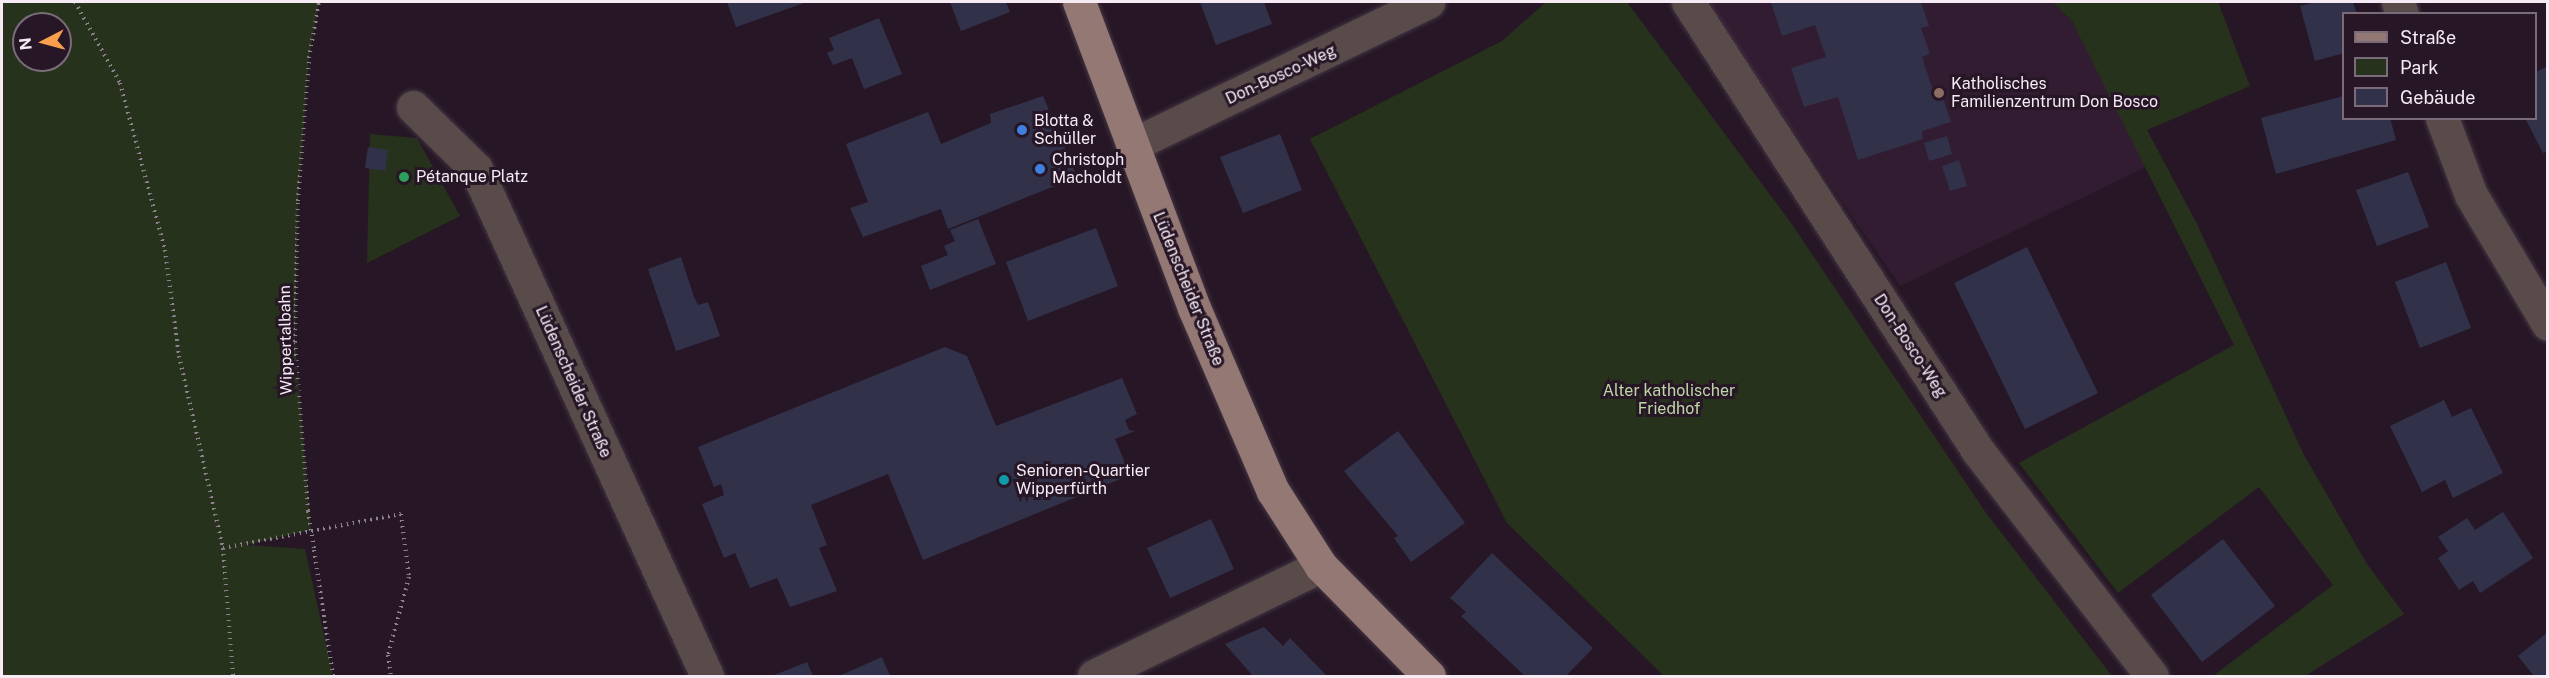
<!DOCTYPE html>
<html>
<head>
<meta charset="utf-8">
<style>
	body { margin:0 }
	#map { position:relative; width:2549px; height:678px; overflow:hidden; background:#271726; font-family:"Public Sans",sans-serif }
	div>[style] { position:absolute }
	.built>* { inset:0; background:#321c31 }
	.green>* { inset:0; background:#27321d }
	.building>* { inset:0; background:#31324a }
	.path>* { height:4px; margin-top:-2px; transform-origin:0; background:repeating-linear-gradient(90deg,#8f818e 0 1.5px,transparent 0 6px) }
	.roads { filter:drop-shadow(0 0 2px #443543) drop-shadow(0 0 2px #443543) }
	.minor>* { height:33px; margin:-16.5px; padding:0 16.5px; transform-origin:16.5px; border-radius:16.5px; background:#594b49 }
	.major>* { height:33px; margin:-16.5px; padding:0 16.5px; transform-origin:16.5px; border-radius:16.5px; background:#947874 }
	.path-bridge>* { height:4px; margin-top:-2px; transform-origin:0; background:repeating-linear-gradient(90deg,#8f818e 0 1.5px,transparent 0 6px) }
	.dots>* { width:16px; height:16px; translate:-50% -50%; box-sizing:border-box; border:3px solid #271726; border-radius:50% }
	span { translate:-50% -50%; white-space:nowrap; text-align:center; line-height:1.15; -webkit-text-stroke:6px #271726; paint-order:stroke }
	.street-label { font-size:16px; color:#f6eaf5 }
	.poi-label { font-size:16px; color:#f6eaf5 }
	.left { translate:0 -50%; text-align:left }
	.park-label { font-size:16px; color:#bdd6a5 }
	.frame { position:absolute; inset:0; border:3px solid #f6eaf5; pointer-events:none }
	.legend { position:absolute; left:2342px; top:12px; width:195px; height:108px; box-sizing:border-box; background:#271726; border:2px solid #7a6b79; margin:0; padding:8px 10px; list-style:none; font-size:18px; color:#f6eaf5 }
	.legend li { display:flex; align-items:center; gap:12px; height:30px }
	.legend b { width:30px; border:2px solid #7a6b79 }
	.north { position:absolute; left:12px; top:12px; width:60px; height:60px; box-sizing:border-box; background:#271726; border:2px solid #7a6b79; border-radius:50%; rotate:264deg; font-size:16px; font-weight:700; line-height:24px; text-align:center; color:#f6eaf5 }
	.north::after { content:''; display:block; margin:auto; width:21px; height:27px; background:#f99f4d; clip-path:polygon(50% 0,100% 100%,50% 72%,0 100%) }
</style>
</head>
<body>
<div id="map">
	<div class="built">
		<i style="clip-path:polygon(1705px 2px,2052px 2px,2072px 21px,2148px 166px,1900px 286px)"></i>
	</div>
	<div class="green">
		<i style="clip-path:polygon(evenodd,2px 2px,319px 2px,309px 58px,298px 201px,295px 342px,311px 530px,246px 545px,305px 549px,333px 676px,2px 676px,2px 2px,24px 24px,60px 24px,60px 60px,24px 60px,24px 24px)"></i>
		<i style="clip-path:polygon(1546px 2px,1627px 2px,1791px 223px,1986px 513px,2112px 676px,1664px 676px,1507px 523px,1310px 139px,1502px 41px)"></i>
		<i style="clip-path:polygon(2052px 2px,2218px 2px,2250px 86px,2147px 130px,2196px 222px,2304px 455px,2367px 564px,2404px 614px,2305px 676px,2213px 676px,2333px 585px,2259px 487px,2118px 593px,2019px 463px,2234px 345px,2072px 21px)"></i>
		<i style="clip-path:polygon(370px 134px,417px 138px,460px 216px,367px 263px)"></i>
	</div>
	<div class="building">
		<i style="clip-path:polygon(727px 2px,807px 2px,736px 27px)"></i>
		<i style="clip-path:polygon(950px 2px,1006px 2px,1010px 12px,961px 31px)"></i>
		<i style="clip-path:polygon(1200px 2px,1264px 2px,1272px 24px,1216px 45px)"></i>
		<i style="clip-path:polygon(1771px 2px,1921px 2px,1929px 26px,1921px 28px,1930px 54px,1922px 57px,1936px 100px,1943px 98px,1951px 122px,1922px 131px,1923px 139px,1858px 160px,1838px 97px,1804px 107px,1791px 68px,1826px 57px,1815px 25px,1782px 36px)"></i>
		<i style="clip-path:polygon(2317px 2px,2353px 2px,2357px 14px,2344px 14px,2344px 53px,2315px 61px,2300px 6px)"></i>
		<i style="clip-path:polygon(879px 18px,902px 74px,864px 89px,852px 58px,833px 65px,827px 53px,834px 50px,829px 38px)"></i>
		<i style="clip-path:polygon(2548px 66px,2548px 151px,2543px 153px,2525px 118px,2536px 118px,2536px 72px)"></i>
		<i style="clip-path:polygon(1043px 96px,1077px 177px,948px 229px,941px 209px,863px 237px,850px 208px,868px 202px,846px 144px,928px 112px,941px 144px,991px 123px,990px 114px)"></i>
		<i style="clip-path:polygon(2344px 96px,2344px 118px,2390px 118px,2396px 140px,2276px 174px,2261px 118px)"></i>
		<i style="clip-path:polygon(1280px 134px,1302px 190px,1243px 213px,1220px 157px)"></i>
		<i style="clip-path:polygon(1947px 136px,1952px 154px,1929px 161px,1924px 143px)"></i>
		<i style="clip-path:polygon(368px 147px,388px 150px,385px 171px,365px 168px)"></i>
		<i style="clip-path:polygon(1959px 160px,1967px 186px,1950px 191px,1942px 166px)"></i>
		<i style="clip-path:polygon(2408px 172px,2429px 227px,2377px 246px,2356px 190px)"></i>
		<i style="clip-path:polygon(978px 219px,996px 264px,930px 290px,921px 266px,948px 255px,944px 246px,955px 241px,950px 230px)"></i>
		<i style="clip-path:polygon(1096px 228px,1118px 286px,1028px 321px,1006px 262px)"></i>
		<i style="clip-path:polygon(2027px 247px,2098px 393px,2025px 429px,1954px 283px)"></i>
		<i style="clip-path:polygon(681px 257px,694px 297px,698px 305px,708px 302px,720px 336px,676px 351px,648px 269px)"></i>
		<i style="clip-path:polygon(2446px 262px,2471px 328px,2420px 348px,2395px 282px)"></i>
		<i style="clip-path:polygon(945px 347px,967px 356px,996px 426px,1122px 378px,1137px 414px,1125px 420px,1129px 430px,1135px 431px,1115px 439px,1130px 475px,923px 560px,888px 474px,811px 505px,827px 545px,819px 548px,837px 591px,790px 607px,777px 578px,750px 588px,735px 553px,724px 558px,702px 504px,724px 495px,721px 484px,714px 487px,698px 447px)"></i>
		<i style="clip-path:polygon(2444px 400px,2452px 417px,2471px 408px,2503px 473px,2453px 498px,2445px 480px,2422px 492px,2390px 426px)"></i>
		<i style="clip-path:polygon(1398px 431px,1465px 523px,1411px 562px,1394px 538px,1398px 536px,1344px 471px)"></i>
		<i style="clip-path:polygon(2503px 512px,2533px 558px,2480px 593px,2473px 581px,2459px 590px,2438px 558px,2448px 551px,2438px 537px,2467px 518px,2475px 530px)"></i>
		<i style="clip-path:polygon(1211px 519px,1234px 569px,1170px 598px,1147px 548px)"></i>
		<i style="clip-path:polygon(2223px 539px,2275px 606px,2202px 662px,2151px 595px)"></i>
		<i style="clip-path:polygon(1492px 553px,1593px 648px,1566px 676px,1525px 676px,1461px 616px,1466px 612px,1450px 598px)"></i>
		<i style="clip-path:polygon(1264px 627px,1283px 646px,1290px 638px,1327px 676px,1253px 676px,1225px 644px)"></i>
		<i style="clip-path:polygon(2548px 632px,2548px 676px,2534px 676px,2518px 656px)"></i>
		<i style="clip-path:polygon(882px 657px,890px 676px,839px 676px)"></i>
		<i style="clip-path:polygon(807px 662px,813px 676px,772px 676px)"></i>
	</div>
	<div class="path">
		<i style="left:75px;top:2px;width:93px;rotate:60.9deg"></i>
		<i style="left:120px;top:83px;width:173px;rotate:74.9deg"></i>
		<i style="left:165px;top:250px;width:107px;rotate:82.5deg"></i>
		<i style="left:179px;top:356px;width:197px;rotate:77.1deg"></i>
		<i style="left:223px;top:548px;width:181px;rotate:-10.8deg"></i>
		<i style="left:401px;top:514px;width:64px;rotate:82.8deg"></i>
		<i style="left:409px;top:577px;width:81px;rotate:105.1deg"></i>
		<i style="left:388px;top:655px;width:21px;rotate:82deg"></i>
		<i style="left:308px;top:511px;width:169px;rotate:-94.4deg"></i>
		<i style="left:295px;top:342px;width:141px;rotate:-88.8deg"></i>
		<i style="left:298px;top:201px;width:143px;rotate:-85.6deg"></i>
		<i style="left:309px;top:58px;width:57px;rotate:-79.9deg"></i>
		<i style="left:223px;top:548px;width:128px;rotate:85.5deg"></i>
		<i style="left:314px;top:550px;width:127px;rotate:81.4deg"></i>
	</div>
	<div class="roads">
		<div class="minor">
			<i style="left:1688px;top:2px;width:535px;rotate:57.14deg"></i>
			<i style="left:1978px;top:451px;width:284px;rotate:52.3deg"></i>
			<i style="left:2398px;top:2px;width:13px;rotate:72deg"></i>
			<i style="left:413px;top:107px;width:88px;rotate:44.5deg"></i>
			<i style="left:476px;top:169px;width:557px;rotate:65.5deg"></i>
			<i style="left:2442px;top:118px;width:82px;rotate:69.4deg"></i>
			<i style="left:2471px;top:195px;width:150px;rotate:59.2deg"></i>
			<i style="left:1132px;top:145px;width:329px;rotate:-25.8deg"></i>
			<i style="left:1094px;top:676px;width:252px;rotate:-25.9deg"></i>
		</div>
		<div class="major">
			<i style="left:1079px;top:2px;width:327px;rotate:69.4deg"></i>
			<i style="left:1194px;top:308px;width:199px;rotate:66.7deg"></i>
			<i style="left:1273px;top:491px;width:89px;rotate:57.4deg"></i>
			<i style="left:1321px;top:566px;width:154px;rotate:45.5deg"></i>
		</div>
	</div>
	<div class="path-bridge">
		<i style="left:308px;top:511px;width:39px;rotate:81deg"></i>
	</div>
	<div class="dots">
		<i style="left:1939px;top:93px;background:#8d6e63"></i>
		<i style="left:1022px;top:130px;background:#3f7fe0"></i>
		<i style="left:1040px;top:169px;background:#3f7fe0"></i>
		<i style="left:404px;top:177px;background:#2e9e5b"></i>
		<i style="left:1004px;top:480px;background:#0f9aa8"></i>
	</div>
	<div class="street-label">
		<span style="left:1281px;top:75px;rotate:-25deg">Don-Bosco-Weg</span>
		<span style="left:1188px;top:289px;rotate:68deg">Lüdenscheider Straße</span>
		<span style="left:286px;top:340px;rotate:-91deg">Wippertalbahn</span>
		<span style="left:1910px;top:346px;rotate:57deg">Don-Bosco-Weg</span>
		<span style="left:573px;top:382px;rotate:66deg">Lüdenscheider Straße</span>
	</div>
	<div class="poi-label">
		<span class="left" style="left:1951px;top:93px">Katholisches<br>Familienzentrum Don Bosco</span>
		<span class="left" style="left:1034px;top:130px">Blotta &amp;<br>Schüller</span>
		<span class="left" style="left:1052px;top:169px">Christoph<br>Macholdt</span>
		<span class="left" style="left:416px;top:177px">Pétanque Platz</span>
		<span class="left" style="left:1016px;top:480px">Senioren-Quartier<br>Wipperfürth</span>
	</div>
	<div class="park-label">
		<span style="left:1669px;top:400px">Alter katholischer<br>Friedhof</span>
	</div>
	<div class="frame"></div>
	<ul class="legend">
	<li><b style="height:8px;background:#947874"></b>Straße</li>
	<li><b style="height:16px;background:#27321d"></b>Park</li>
	<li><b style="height:16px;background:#31324a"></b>Gebäude</li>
	</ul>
	<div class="north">N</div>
</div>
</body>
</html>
